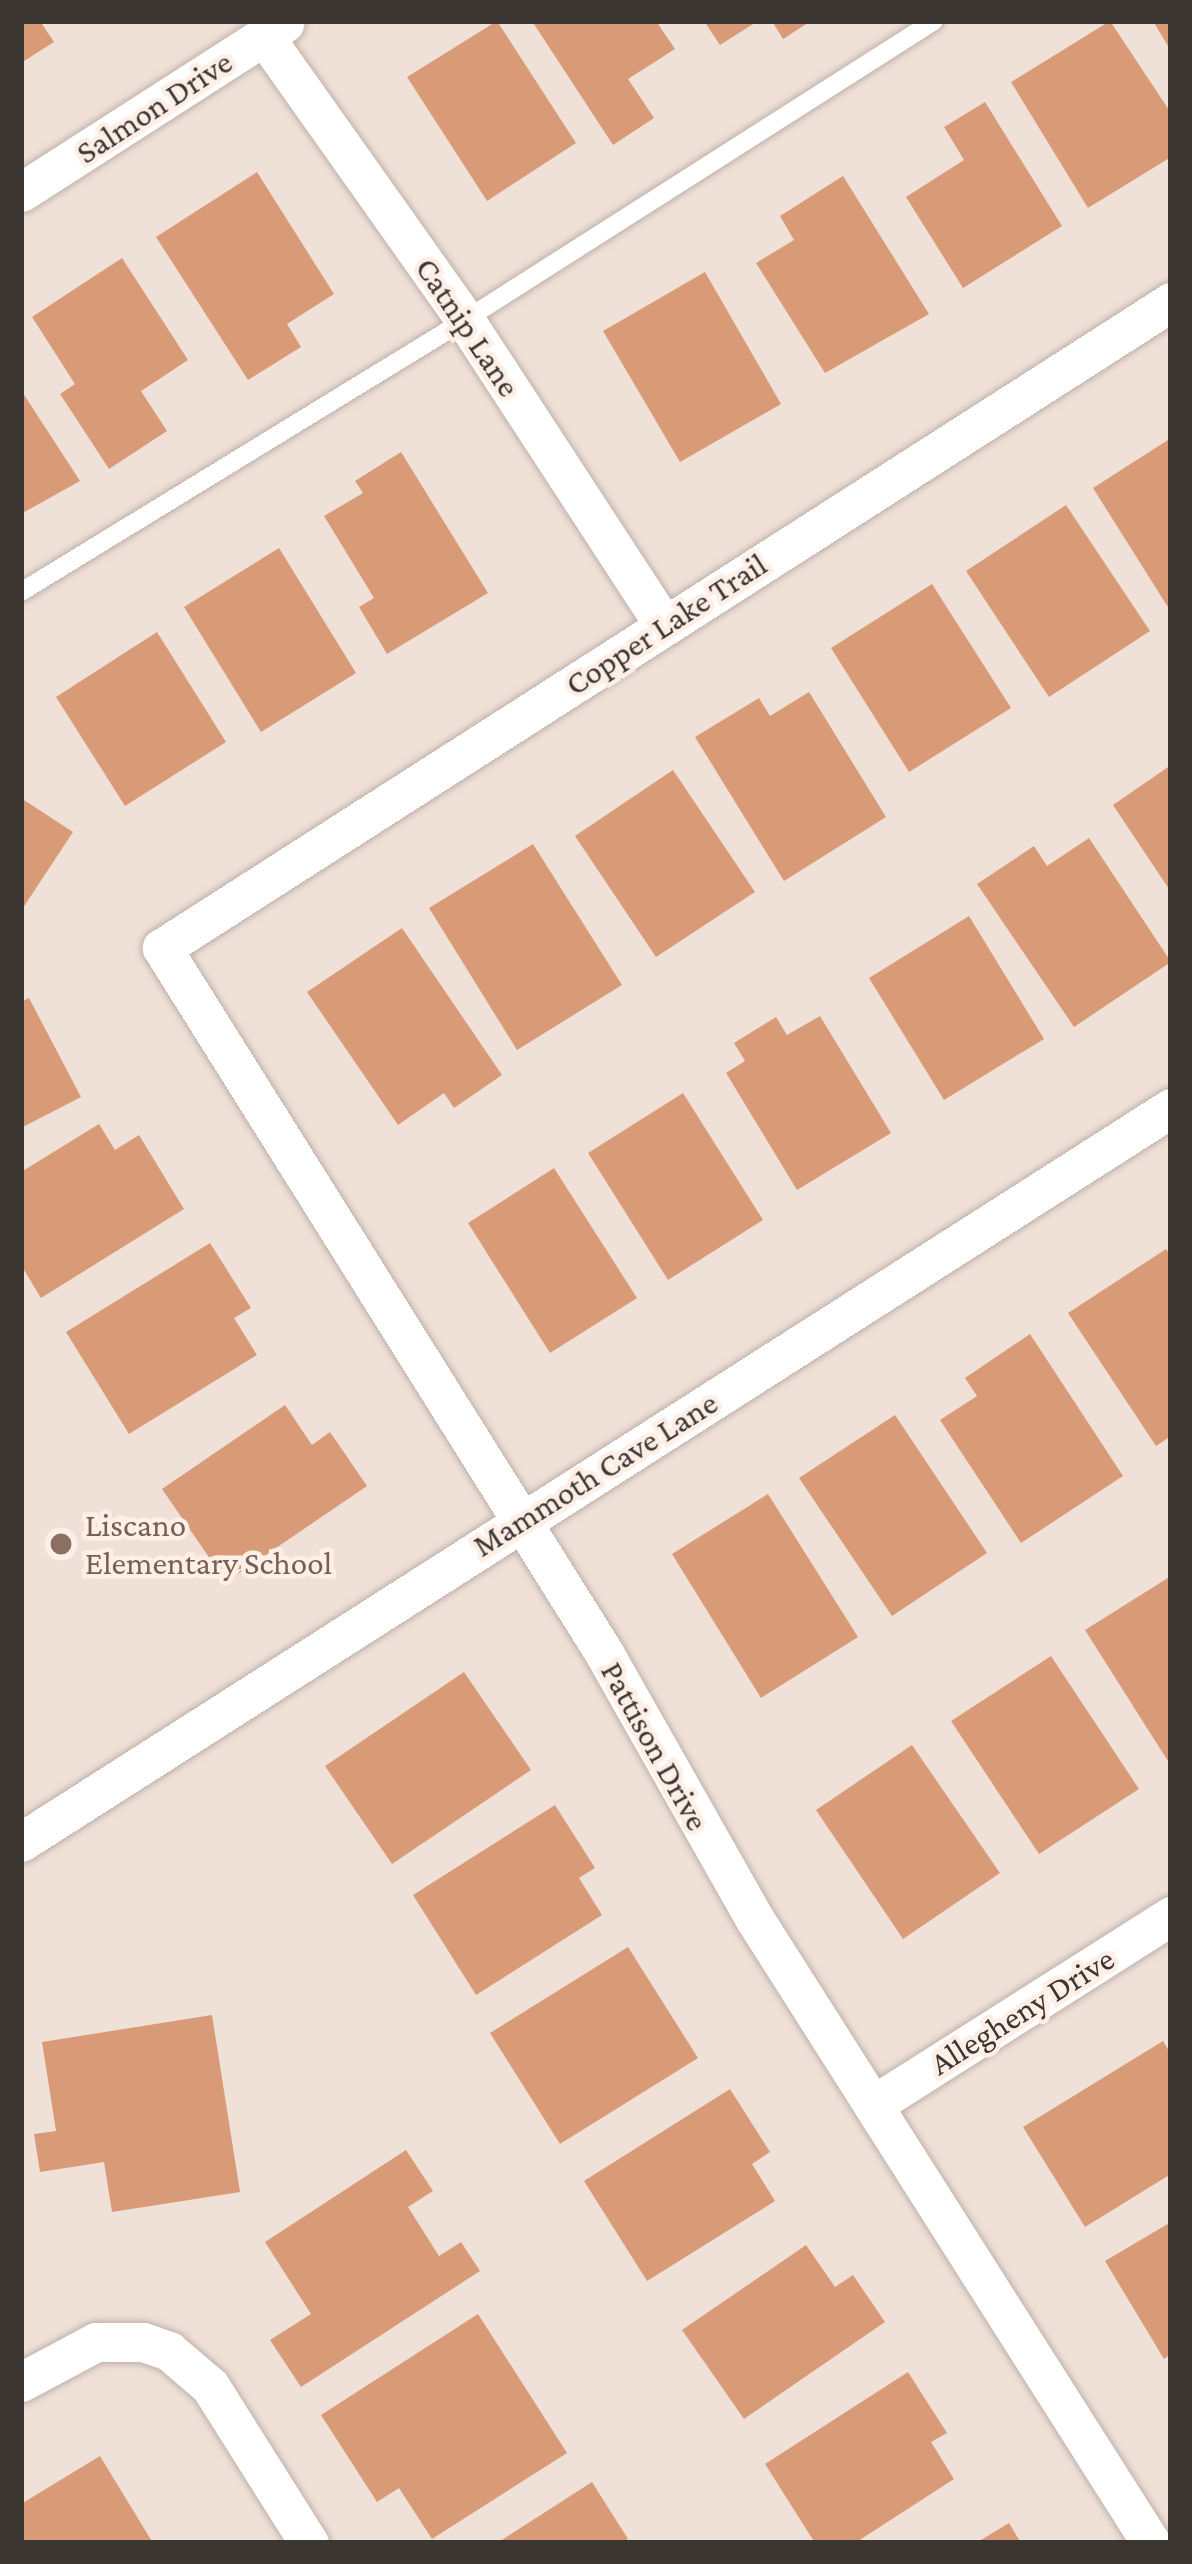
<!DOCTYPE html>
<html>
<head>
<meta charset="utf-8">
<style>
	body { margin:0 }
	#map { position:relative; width:1192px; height:2564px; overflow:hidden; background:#f0e1d8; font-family:"Crimson Pro",serif }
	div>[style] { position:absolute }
	.building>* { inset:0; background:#d99b77 }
	.roads { filter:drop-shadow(0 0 3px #bfb1a9) drop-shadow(0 0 3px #bfb1a9) }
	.service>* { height:18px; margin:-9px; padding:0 9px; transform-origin:9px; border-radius:9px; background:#fff }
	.minor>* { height:39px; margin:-19.5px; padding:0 19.5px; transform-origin:19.5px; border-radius:19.5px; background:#fff }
	.dots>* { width:33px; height:33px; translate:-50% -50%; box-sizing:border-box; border:6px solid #fdeee6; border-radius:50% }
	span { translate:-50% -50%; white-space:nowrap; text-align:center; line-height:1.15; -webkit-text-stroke:9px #fdeee6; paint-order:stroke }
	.street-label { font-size:33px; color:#3c3633 }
	.education-label { font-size:33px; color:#785e54 }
	.left { translate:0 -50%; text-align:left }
	.frame { position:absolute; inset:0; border:24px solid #3c3633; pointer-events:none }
</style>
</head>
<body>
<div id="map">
	<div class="building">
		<i style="clip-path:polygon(21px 21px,40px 21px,54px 42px,21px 63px)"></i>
		<i style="clip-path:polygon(497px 21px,576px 143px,487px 201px,407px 77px)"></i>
		<i style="clip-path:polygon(532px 21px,656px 21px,675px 49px,628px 79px,654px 118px,613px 145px)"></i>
		<i style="clip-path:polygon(704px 21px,758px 21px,720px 45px)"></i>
		<i style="clip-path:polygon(772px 21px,811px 21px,783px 39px)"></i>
		<i style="clip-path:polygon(1110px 21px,1171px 113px,1171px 157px,1088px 208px,1011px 82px)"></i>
		<i style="clip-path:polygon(1153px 21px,1171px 21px,1171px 51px)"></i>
		<i style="clip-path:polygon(985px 102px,1062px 226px,963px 288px,906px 197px,964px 160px,944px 127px)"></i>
		<i style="clip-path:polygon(257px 172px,334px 294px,287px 324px,301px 347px,248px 380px,156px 237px)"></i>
		<i style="clip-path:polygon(843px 176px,929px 314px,825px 373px,756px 263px,794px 240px,780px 216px)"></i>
		<i style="clip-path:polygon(122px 258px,188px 360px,141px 391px,167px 431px,109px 469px,60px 394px,75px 384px,32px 317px)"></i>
		<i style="clip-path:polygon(705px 272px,781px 404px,680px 462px,603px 331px)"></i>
		<i style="clip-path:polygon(21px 390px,80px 481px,21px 514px)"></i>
		<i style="clip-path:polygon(1171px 438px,1171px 612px,1093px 488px)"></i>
		<i style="clip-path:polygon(401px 452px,488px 593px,387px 654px,359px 607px,374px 598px,324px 516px,363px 493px,355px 481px)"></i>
		<i style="clip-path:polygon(1066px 505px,1150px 631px,1049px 697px,966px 571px)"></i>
		<i style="clip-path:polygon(279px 548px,356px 673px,261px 732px,184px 607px)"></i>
		<i style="clip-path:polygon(932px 584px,1011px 708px,909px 772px,831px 648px)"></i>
		<i style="clip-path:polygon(157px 632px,226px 742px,125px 806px,56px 697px)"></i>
		<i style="clip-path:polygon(809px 692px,886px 817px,784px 881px,695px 737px,759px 698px,770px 716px)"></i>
		<i style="clip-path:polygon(1171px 765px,1171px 892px,1113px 805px)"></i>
		<i style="clip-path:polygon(673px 770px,755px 892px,656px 957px,575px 836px)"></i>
		<i style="clip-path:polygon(21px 798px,73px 832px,21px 911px)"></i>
		<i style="clip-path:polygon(1089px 838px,1171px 962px,1074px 1027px,977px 884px,1034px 846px,1047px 866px)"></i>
		<i style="clip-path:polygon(533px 844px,622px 985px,517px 1050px,429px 908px)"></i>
		<i style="clip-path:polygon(969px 916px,1044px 1039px,944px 1100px,869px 978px)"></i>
		<i style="clip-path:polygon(402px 928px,502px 1075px,454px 1108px,444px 1093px,398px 1125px,307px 992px)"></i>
		<i style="clip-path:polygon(29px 998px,81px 1097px,21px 1128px,21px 1002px)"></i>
		<i style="clip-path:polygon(820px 1016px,891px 1133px,797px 1190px,726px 1073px,745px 1061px,734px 1043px,776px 1017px,787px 1035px)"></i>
		<i style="clip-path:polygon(683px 1093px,763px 1220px,668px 1280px,588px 1153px)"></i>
		<i style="clip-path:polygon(99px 1124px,115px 1150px,139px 1135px,184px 1209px,41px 1298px,21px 1265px,21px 1172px)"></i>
		<i style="clip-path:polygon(554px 1168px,637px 1298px,550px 1353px,468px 1223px)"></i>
		<i style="clip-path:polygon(210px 1243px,251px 1308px,234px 1318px,257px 1355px,129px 1434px,66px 1332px)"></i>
		<i style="clip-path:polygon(1166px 1249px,1171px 1256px,1171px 1436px,1156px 1446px,1068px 1313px)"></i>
		<i style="clip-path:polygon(1030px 1334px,1123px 1476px,1021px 1543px,940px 1420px,977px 1396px,965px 1378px)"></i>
		<i style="clip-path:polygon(285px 1405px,312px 1445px,330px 1432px,367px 1486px,226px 1582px,162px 1489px)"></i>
		<i style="clip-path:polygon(895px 1415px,987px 1553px,892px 1616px,799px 1478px)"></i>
		<i style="clip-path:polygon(768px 1494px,858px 1637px,761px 1698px,672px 1554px)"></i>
		<i style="clip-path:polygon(1171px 1576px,1171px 1766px,1085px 1630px)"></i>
		<i style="clip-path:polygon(1051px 1656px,1139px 1789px,1039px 1854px,951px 1721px)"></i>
		<i style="clip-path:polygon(464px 1672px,531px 1770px,392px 1864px,325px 1766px)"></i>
		<i style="clip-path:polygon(912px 1745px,1000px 1873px,903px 1939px,816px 1810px)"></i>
		<i style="clip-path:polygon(555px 1805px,595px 1868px,579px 1878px,602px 1915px,476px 1995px,413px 1895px)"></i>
		<i style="clip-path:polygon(628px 1947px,698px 2058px,560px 2144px,490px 2033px)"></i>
		<i style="clip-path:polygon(212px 2015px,240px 2192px,112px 2212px,104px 2162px,40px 2172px,34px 2134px,56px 2131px,42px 2042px)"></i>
		<i style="clip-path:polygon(1163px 2041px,1171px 2054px,1171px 2174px,1085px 2227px,1023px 2127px)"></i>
		<i style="clip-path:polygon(730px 2089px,770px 2152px,752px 2164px,775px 2201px,647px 2281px,584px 2181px)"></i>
		<i style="clip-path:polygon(406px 2150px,433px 2191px,408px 2207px,439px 2256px,461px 2242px,480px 2271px,301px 2387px,270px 2340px,311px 2314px,265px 2242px)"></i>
		<i style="clip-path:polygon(1171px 2222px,1171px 2354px,1164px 2359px,1105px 2261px)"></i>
		<i style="clip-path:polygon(806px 2245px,835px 2287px,853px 2275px,885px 2322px,744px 2419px,682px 2330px)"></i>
		<i style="clip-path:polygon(478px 2314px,567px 2453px,432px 2539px,399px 2488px,377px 2502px,321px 2415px)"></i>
		<i style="clip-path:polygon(908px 2372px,947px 2433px,931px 2442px,954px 2479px,855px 2543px,815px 2543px,765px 2464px)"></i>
		<i style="clip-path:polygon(100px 2456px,153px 2543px,21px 2543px,21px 2504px)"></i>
		<i style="clip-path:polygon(592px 2482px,628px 2539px,621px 2543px,497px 2543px)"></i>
		<i style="clip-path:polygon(1009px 2523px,1021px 2543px,976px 2543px)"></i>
	</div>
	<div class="roads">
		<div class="service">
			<i style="left:21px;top:592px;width:521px;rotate:-31.49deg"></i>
			<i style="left:465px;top:320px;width:556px;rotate:-32.52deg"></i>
		</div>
		<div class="minor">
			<i style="left:264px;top:36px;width:348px;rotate:54.7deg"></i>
			<i style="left:465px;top:320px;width:364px;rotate:56.9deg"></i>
			<i style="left:21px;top:192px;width:313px;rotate:-32.7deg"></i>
			<i style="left:21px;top:1842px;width:1364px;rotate:-32.55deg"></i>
			<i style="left:873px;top:2105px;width:353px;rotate:-32.4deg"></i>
			<i style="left:21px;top:2382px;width:85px;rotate:-28.1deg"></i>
			<i style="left:96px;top:2342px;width:47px"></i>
			<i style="left:143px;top:2342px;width:28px;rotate:19deg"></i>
			<i style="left:169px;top:2351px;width:54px;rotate:40.5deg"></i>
			<i style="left:210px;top:2386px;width:186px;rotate:57.8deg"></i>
			<i style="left:1151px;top:2543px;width:740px;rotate:-122.42deg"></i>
			<i style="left:754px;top:1918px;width:301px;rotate:-119.5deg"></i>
			<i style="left:606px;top:1656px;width:836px;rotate:-122.09deg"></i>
			<i style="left:162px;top:948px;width:1198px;rotate:-32.63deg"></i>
		</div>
	</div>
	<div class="dots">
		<i style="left:61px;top:1544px;background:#8d6e63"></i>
	</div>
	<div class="street-label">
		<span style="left:154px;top:107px;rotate:-33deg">Salmon Drive</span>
		<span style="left:468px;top:327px;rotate:56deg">Catnip Lane</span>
		<span style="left:666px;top:624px;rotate:-33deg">Copper Lake Trail</span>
		<span style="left:595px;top:1474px;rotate:-32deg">Mammoth Cave Lane</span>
		<span style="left:655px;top:1746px;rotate:61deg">Pattison Drive</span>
		<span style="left:1022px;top:2011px;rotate:-32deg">Allegheny Drive</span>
	</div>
	<div class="education-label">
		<span class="left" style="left:85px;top:1544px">Liscano<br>Elementary School</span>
	</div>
	<div class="frame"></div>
</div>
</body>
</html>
